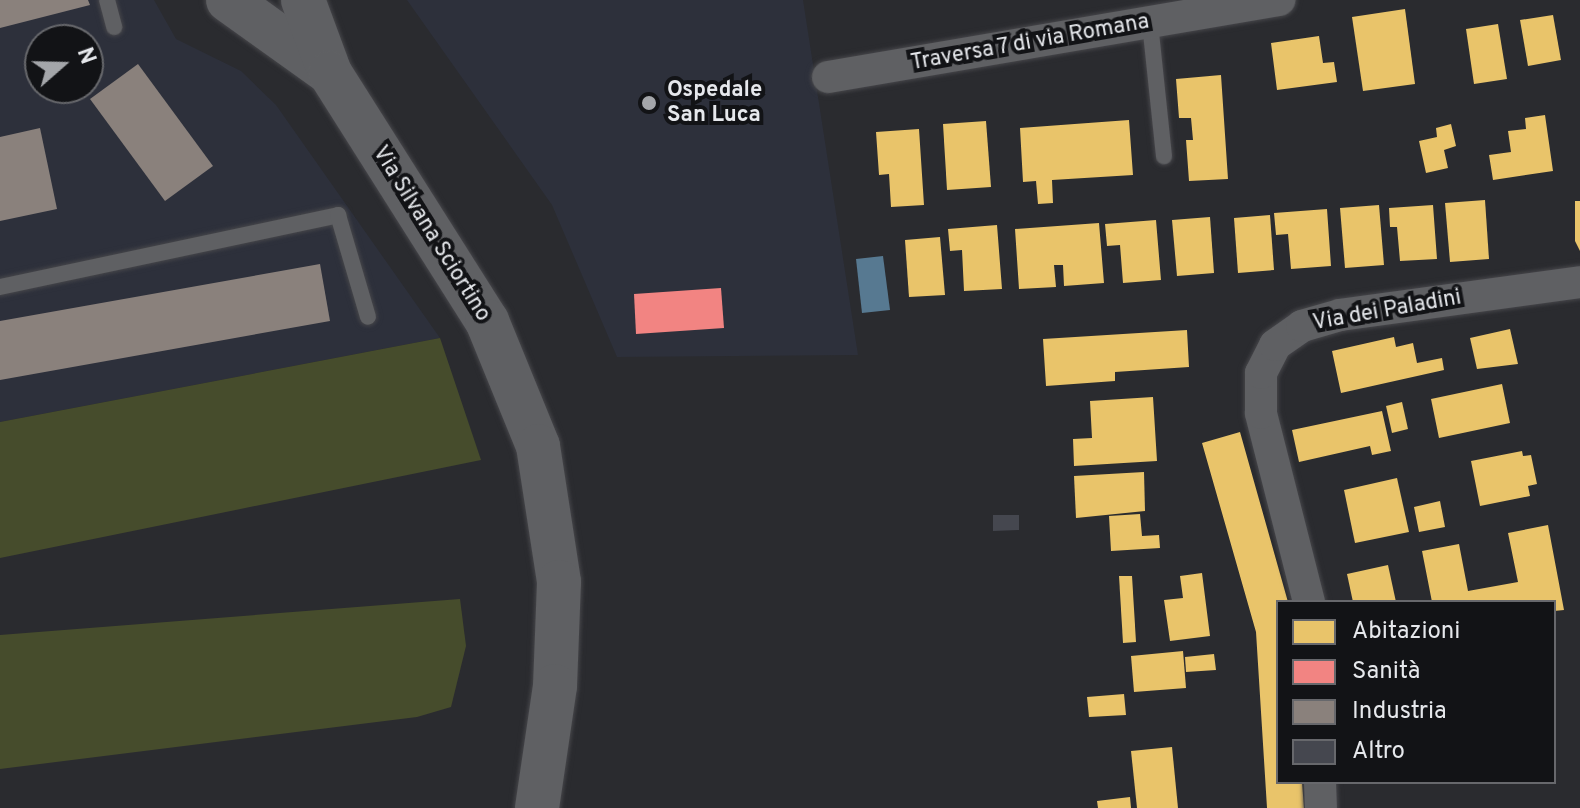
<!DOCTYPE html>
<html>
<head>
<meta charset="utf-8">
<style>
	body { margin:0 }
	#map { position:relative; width:1580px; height:808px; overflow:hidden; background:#2a2b2f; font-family:Overpass,sans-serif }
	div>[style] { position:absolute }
	.built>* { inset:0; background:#2d303b }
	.green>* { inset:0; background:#464c2c }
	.water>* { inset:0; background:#577991 }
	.homes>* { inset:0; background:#e9c46a }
	.health>* { inset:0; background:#f28482 }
	.industry>* { inset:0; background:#8a817c }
	.building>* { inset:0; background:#45474f }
	.roads { filter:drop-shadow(0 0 2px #46464a) drop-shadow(0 0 2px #46464a) }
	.lane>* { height:16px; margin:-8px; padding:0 8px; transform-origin:8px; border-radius:8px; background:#5f6063 }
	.street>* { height:32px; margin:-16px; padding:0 16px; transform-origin:16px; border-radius:16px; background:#5f6063 }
	.secondary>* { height:44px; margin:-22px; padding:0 22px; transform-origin:22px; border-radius:22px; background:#5f6063 }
	.dots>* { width:22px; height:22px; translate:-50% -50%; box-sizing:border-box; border:4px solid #121316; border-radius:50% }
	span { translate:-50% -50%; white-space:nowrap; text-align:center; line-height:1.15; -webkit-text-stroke:8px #121316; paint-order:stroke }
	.street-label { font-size:22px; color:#e6e8ec }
	.poi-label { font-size:22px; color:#e6e8ec; font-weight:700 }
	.left { translate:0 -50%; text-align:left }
	.legend { position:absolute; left:1276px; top:600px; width:280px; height:184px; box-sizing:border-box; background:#121316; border:2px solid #67686c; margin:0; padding:10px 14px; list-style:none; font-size:24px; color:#e6e8ec }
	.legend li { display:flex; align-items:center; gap:16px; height:40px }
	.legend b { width:40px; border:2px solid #67686c }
	.north { position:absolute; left:24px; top:24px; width:80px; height:80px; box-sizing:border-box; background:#121316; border:2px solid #67686c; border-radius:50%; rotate:70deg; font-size:22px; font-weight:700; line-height:32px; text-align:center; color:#e6e8ec }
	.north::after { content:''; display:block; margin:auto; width:28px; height:36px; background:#a4a6aa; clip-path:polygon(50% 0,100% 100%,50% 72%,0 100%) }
</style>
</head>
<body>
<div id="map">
	<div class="built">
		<i style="clip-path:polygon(evenodd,0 0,154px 0,176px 39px,241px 71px,276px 105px,440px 338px,0 422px,0 0,40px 40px,88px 40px,88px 88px,40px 88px,40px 40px)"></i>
		<i style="clip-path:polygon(407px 0,803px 0,858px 355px,617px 357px,552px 205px)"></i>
	</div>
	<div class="green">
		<i style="clip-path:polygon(440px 338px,481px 460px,0 558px,0 422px)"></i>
		<i style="clip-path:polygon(460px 599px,466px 646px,451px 707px,417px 717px,0 769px,0 635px)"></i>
	</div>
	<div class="water">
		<i style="clip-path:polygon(883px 256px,890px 310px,862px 313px,856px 259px)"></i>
	</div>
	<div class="homes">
		<i style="clip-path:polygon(1405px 9px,1415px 84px,1363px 91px,1352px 17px)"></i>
		<i style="clip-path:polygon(1553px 15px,1561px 60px,1528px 66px,1520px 20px)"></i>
		<i style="clip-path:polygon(1498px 24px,1507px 79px,1474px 84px,1466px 29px)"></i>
		<i style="clip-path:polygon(1319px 36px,1323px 63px,1334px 62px,1337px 82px,1277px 90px,1271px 43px)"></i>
		<i style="clip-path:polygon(1221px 75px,1228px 179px,1189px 181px,1186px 140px,1193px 140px,1191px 118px,1179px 118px,1176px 79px)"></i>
		<i style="clip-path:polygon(1545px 115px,1553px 171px,1493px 180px,1489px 155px,1511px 152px,1508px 131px,1526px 129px,1525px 118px)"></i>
		<i style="clip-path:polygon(1129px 120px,1133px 175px,1052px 180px,1053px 203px,1038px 204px,1036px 181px,1023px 182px,1020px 128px)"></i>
		<i style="clip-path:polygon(986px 121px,991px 187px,947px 190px,943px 124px)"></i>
		<i style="clip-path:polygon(1451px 124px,1456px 146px,1444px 150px,1448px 168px,1426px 173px,1419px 141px,1437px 137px,1436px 128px)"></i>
		<i style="clip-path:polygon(919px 129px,924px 205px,891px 207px,889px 174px,879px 175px,876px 132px)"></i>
		<i style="clip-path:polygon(1485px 200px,1489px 259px,1450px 262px,1445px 203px)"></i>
		<i style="clip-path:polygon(1575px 201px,1580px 201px,1580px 251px,1575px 241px)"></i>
		<i style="clip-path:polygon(1379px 205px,1384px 265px,1345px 268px,1340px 208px)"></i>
		<i style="clip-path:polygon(1433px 205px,1437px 259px,1400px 261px,1397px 227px,1390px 227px,1389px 208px)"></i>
		<i style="clip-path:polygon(1327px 209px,1331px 266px,1291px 269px,1288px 234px,1276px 235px,1274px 213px)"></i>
		<i style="clip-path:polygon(1270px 215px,1274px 270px,1238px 273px,1234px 218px)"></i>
		<i style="clip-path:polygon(1210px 217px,1214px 273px,1177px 276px,1172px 220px)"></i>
		<i style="clip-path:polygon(1156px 220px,1161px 280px,1123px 283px,1120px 245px,1107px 246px,1105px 224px)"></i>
		<i style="clip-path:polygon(1099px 223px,1104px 283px,1064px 286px,1063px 265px,1054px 265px,1056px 287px,1019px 289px,1015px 229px)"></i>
		<i style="clip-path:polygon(997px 225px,1002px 289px,964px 291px,962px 250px,950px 251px,948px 229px)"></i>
		<i style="clip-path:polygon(940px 237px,945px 295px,909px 297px,905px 240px)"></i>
		<i style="clip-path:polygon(1510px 329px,1518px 364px,1477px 369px,1470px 338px)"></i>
		<i style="clip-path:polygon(1187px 330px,1189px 367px,1115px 372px,1115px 381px,1046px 386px,1043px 339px)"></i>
		<i style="clip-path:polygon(1394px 337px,1396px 347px,1413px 343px,1417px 363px,1442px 358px,1444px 370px,1341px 393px,1332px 351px)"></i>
		<i style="clip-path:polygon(1502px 384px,1510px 423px,1439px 438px,1431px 399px)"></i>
		<i style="clip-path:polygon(1153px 397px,1157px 461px,1074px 466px,1073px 439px,1092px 438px,1090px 401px)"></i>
		<i style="clip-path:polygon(1402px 402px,1408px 429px,1392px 433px,1386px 406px)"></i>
		<i style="clip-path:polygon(1382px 411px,1391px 451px,1372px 455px,1370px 446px,1299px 462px,1292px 430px)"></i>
		<i style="clip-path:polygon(1240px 432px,1288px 602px,1278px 602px,1278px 782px,1302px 782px,1304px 808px,1267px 808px,1256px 632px,1202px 443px)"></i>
		<i style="clip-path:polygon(1522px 451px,1523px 456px,1531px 455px,1537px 484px,1528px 486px,1530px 496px,1480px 506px,1471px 461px)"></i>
		<i style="clip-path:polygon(1144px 472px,1145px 511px,1076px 518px,1074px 476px)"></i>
		<i style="clip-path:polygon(1397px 478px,1409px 532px,1355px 543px,1344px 490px)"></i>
		<i style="clip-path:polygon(1440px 501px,1445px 527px,1419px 532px,1414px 507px)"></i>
		<i style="clip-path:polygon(1140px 514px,1142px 536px,1159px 535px,1160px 548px,1111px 551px,1109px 516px)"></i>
		<i style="clip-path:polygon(1548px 525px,1564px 610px,1554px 611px,1554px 602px,1432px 602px,1422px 551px,1459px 544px,1468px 591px,1518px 582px,1508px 533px)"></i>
		<i style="clip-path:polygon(1388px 565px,1396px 602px,1353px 602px,1347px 574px)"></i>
		<i style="clip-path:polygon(1202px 573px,1210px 636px,1170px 641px,1164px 600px,1183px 598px,1180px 576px)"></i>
		<i style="clip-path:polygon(1119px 576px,1132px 576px,1136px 642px,1123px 643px)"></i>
		<i style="clip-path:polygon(1183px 651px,1186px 688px,1134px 692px,1131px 656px)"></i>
		<i style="clip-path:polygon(1214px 654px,1216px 670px,1186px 672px,1185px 657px)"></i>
		<i style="clip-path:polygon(1124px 694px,1126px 715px,1089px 717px,1087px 697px)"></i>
		<i style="clip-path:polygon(1172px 747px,1178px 808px,1137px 808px,1131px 751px)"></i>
		<i style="clip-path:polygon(1130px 797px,1131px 808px,1098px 808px,1097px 801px)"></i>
	</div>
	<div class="health">
		<i style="clip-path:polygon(721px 288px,724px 328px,636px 334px,634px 294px)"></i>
	</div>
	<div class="industry">
		<i style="clip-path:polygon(0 0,88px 0,90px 5px,0 28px)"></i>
		<i style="clip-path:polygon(138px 64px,213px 166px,165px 201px,90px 99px)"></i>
		<i style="clip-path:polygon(40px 128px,57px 209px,0 221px,0 137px)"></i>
		<i style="clip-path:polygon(320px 264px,330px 321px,0 380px,0 321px)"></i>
	</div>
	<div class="building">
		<i style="clip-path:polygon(993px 515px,1019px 515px,1019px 530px,993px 531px)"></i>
	</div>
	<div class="roads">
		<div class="lane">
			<i style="left:107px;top:0;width:28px;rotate:75deg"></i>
			<i style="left:1150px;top:23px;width:134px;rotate:84deg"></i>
			<i style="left:0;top:287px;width:346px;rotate:-12deg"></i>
			<i style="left:338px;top:215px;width:106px;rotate:73.6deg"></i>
		</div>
		<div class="street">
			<i style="left:828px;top:77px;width:458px;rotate:-9.7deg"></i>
			<i style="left:1309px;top:602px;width:195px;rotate:-104.3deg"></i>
			<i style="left:1261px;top:413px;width:40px;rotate:-90deg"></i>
			<i style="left:1261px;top:373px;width:31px;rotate:-63deg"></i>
			<i style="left:1275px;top:345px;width:33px;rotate:-35deg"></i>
			<i style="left:1302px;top:326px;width:40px;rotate:-16deg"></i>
			<i style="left:1340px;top:315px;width:242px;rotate:-7.8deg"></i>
			<i style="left:1320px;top:782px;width:26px;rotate:88deg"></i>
		</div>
		<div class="secondary">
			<i style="left:228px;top:0;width:125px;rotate:35.6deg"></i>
			<i style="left:303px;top:0;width:78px;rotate:69.7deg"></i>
			<i style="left:330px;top:73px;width:294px;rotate:57.7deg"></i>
			<i style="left:487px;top:321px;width:135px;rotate:67.8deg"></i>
			<i style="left:538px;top:446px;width:138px;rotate:81.2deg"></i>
			<i style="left:559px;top:582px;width:104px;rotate:92.2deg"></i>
			<i style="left:555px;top:686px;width:123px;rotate:98.4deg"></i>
		</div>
	</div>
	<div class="dots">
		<i style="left:649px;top:103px;background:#a4a6aa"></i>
	</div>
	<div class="street-label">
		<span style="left:1030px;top:43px;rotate:-10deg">Traversa 7 di via Romana</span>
		<span style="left:431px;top:234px;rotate:58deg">Via Silvana Sciortino</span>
		<span style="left:1387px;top:311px;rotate:-10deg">Via dei Paladini</span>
	</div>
	<div class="poi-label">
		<span class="left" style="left:667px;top:103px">Ospedale<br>San Luca</span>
	</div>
	<ul class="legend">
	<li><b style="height:22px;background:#e9c46a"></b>Abitazioni</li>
	<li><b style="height:22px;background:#f28482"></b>Sanità</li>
	<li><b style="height:22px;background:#8a817c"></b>Industria</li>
	<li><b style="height:22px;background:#45474f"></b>Altro</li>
	</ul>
	<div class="north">N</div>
</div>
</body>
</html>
